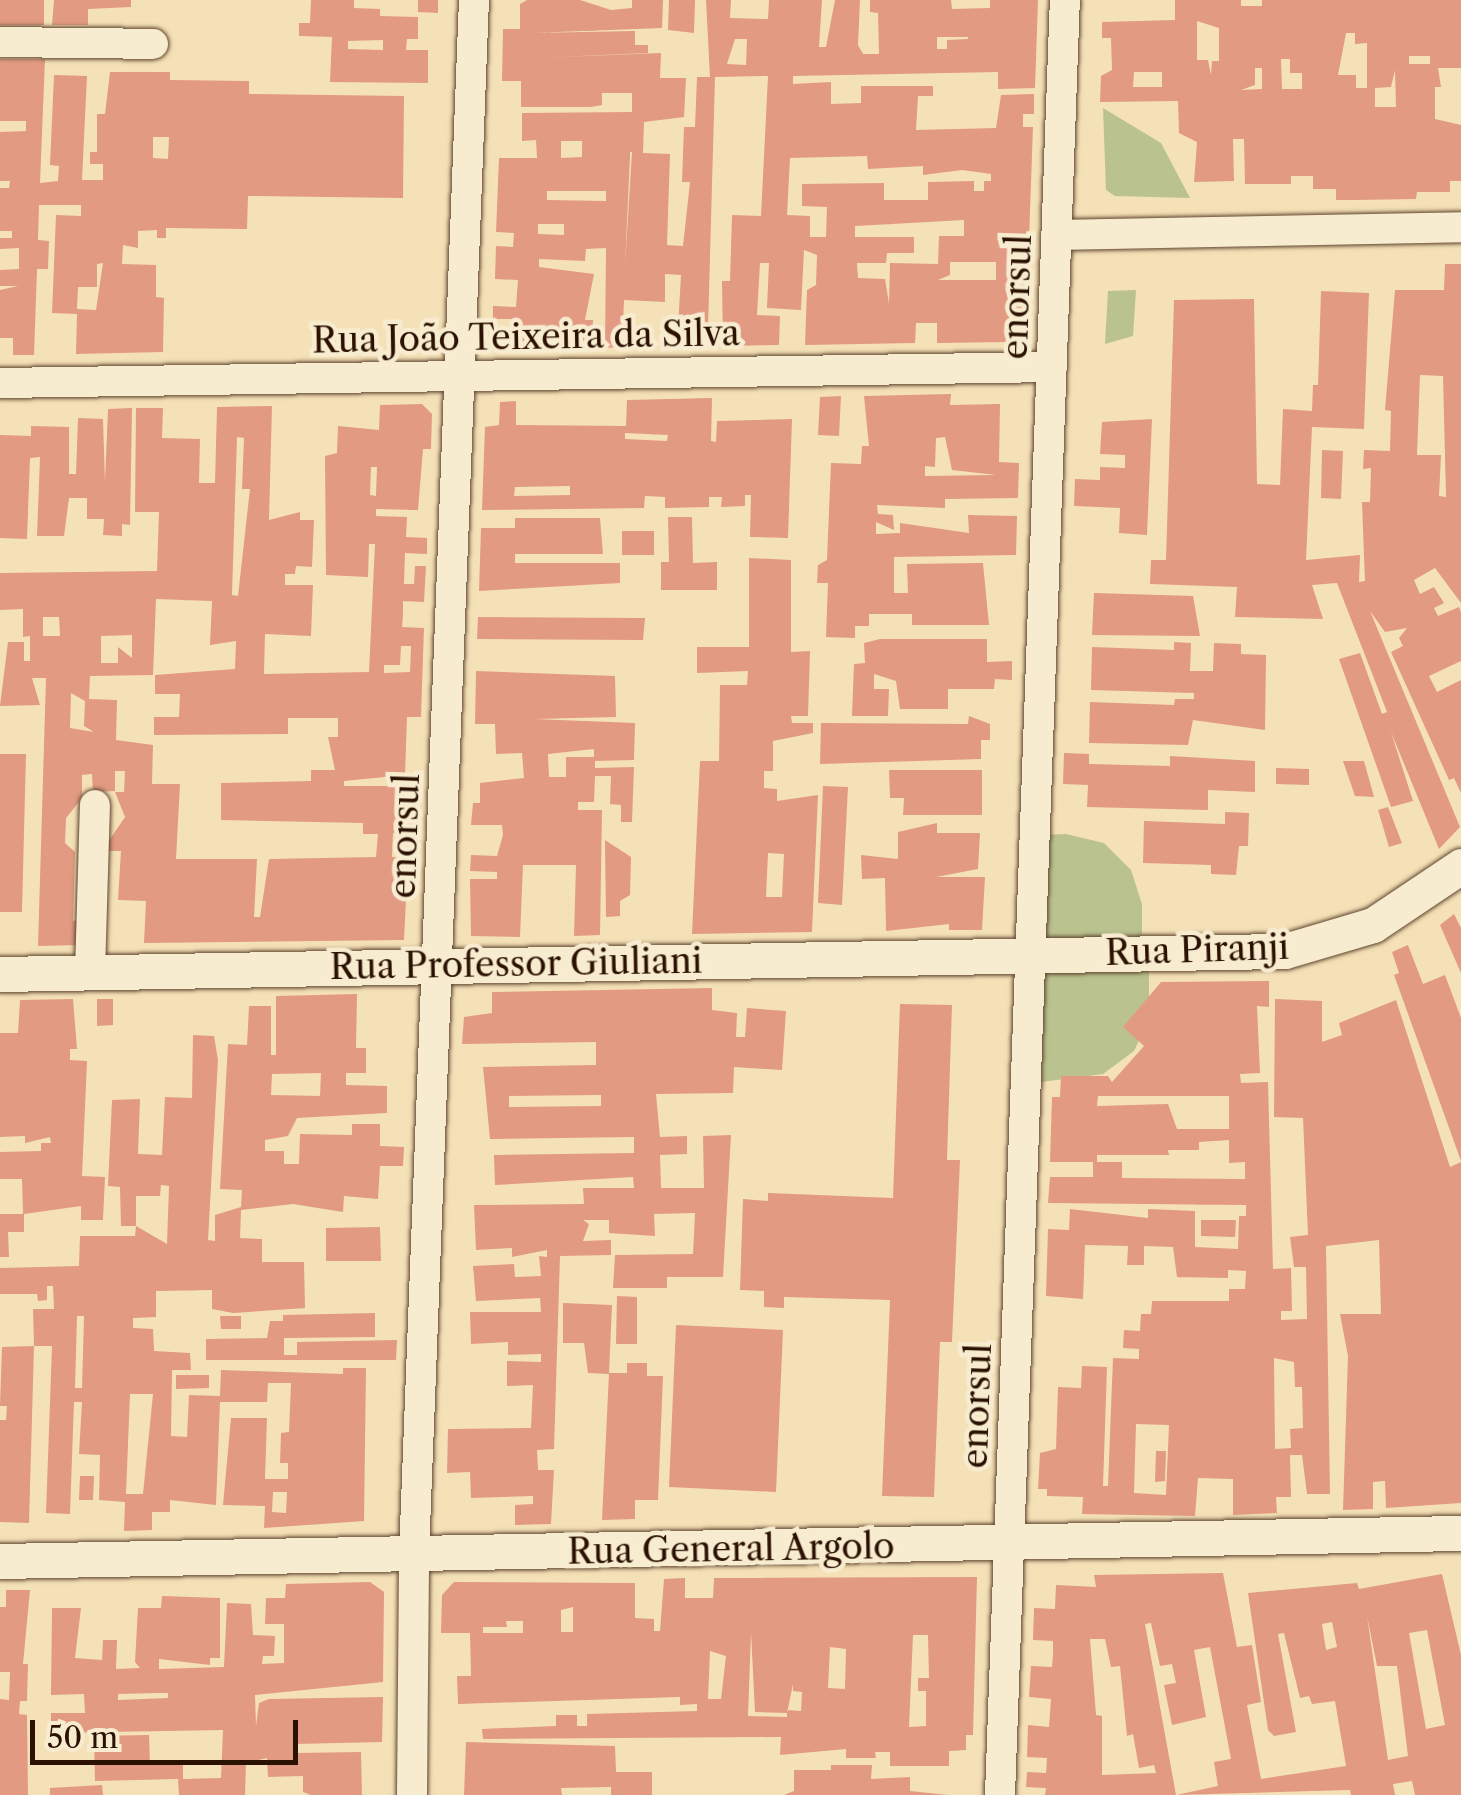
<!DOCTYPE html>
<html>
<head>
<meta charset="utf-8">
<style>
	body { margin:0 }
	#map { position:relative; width:1461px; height:1795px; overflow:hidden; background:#f5e1b7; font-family:"Libre Caslon Text",serif }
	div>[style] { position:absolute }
	.green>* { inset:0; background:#bac38f }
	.building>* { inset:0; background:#e29a83 }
	.roads { filter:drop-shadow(0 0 2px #5e452f) drop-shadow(0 0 2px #5e452f) }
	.minor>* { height:30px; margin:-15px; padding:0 15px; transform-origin:15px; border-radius:15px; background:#f8ecd0 }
	.tertiary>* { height:35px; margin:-17.5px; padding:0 17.5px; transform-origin:17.5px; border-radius:17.5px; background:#f8ecd0 }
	span { translate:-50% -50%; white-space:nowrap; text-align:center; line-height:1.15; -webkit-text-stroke:9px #f8ecd0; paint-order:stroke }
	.street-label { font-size:35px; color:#2b1102 }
	.scale { position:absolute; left:30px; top:1720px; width:268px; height:45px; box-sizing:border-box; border:5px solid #2b1102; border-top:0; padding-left:12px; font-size:30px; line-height:35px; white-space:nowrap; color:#2b1102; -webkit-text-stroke:8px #f8ecd0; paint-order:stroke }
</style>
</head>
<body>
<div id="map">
	<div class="green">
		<i style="clip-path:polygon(1103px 108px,1161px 143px,1190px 198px,1115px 196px,1106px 190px)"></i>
		<i style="clip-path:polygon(1136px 290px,1133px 336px,1105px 344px,1108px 291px)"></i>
		<i style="clip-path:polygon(1066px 834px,1104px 843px,1131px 870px,1142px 904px,1142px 937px,1038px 939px,1040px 835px)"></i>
		<i style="clip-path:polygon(1149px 970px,1149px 1019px,1134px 1051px,1103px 1074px,1034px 1083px,1037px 972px)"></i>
	</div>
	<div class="building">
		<i style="clip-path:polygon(0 0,44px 0,44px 25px,0 25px)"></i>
		<i style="clip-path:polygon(54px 0,131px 0,131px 7px,88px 9px,88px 25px,52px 25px)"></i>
		<i style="clip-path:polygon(evenodd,311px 0,354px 0,354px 8px,380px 9px,380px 16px,418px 17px,418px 39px,407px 39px,406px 50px,428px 50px,428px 83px,330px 82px,332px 37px,299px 36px,299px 23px,310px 23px,311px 0,383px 40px,383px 50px,348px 49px,348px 41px,383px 40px)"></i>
		<i style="clip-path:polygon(418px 0,438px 0,438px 13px,418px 12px)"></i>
		<i style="clip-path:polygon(evenodd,527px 0,580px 0,611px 10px,632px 8px,632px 0,663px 0,662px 28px,531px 33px,635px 31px,635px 45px,648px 45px,648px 53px,534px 58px,661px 53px,660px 78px,686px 78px,684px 117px,644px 122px,643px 153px,670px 154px,667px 245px,683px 246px,690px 182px,682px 182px,684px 127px,695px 127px,697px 77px,710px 77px,706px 0,731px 0,730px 18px,768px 19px,769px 0,822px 0,819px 47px,826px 47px,835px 0,860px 0,858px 45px,863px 54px,879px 54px,878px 13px,870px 12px,870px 0,951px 0,952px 9px,990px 8px,990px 0,1038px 0,1035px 88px,998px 89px,998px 72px,793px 76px,793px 84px,831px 82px,831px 104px,861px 103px,861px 86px,933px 86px,933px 96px,918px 96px,916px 130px,996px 128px,1001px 95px,1034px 94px,1034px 114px,1023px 114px,1023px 127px,1033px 127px,1026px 323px,1010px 342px,937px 343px,937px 323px,916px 323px,915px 343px,805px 345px,807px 290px,816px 285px,817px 255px,804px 250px,801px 310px,767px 308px,769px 263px,760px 263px,757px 315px,780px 316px,779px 345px,723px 346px,722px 281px,730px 281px,732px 215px,761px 216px,768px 76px,715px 77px,708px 328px,678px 327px,681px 275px,665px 274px,665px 302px,624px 300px,622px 347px,605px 348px,606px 248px,586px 249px,585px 261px,539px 259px,539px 267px,594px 274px,585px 320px,593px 320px,592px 342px,515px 349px,516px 319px,493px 319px,493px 306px,516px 307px,518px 280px,495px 279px,496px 246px,513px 247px,514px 233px,496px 232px,499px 158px,537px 158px,536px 140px,522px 141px,522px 113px,632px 112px,632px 93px,602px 93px,602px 105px,591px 107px,521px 107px,521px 81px,502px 81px,503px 29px,520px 29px,520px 4px,527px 0,937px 37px,968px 37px,968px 39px,947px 40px,947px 49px,937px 49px,937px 37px,527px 0,735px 39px,747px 39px,746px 65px,727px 64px,735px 39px,527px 0,561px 141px,582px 141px,582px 157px,561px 158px,561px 141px,527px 0,630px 152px,632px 152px,625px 266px,630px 157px,630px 152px,527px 0,867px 156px,868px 169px,923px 166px,923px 175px,962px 170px,991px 174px,991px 181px,984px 181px,984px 191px,974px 191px,974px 181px,928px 182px,928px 200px,884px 200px,884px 183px,802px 184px,802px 206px,827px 207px,826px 237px,810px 237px,810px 216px,787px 215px,790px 158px,867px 156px,527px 0,547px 191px,606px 191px,606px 201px,547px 200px,547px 191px,527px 0,964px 220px,964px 236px,939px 236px,938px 264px,890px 263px,889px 304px,885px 279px,858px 278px,857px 263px,886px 263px,887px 253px,914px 253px,914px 237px,855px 237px,855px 226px,964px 220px,527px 0,538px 224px,564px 224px,564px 235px,538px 234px,538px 224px,527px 0,950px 262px,996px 262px,996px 280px,938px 280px,950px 275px,950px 262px)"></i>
		<i style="clip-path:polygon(669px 0,695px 0,694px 33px,668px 30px)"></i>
		<i style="clip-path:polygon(evenodd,1175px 0,1241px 0,1241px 6px,1262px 6px,1262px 0,1461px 0,1461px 68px,1438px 68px,1441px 87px,1435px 87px,1435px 119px,1461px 125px,1461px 181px,1450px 181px,1450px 192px,1417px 192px,1416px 199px,1356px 200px,1336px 200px,1336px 189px,1313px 189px,1313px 176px,1291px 176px,1291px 184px,1245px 184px,1244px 139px,1233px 139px,1234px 181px,1194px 182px,1197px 142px,1179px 133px,1178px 101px,1100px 102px,1101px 76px,1112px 70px,1111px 38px,1102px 38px,1102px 22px,1175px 20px,1175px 0,1197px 21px,1219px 28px,1219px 61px,1212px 61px,1211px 75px,1208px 60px,1197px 60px,1197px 21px,1175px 0,1346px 33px,1355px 33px,1355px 44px,1367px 43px,1367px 88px,1356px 88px,1356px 75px,1338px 75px,1346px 33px,1175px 0,1409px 56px,1430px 56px,1430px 64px,1409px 64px,1409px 56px,1175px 0,1281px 59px,1290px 59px,1290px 73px,1302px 73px,1302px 89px,1282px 89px,1281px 59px,1175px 0,1255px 68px,1262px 68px,1262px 89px,1241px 90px,1255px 85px,1255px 68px,1175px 0,1395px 70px,1396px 107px,1375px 107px,1375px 88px,1391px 87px,1395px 70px,1175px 0,1134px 72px,1162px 72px,1162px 87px,1133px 87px,1134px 72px)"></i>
		<i style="clip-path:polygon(evenodd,0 59px,45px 59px,40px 183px,58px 181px,59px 166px,50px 165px,54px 75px,87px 76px,82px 180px,103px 180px,103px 164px,90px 164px,90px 152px,97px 152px,97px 114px,105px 114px,110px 72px,170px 72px,170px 80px,249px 81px,249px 94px,404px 96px,403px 198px,248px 196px,247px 229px,166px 228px,166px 238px,157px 238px,157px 230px,138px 231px,138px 248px,123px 245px,122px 264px,156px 265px,156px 297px,164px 298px,163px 352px,76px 354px,77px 314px,52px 313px,56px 215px,81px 216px,81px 205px,39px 205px,38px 240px,49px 241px,48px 269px,37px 269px,34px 355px,13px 355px,13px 338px,0 338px,0 290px,18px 286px,0 286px,0 270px,19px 269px,19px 248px,0 249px,0 238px,12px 238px,12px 231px,0 231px,0 188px,9px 188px,10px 181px,0 181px,0 132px,26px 131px,26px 121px,0 121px,0 59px,153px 137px,169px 137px,168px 159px,153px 158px,153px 137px,0 59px,103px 263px,96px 310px,77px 309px,78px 287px,97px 287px,97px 264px,103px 263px)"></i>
		<i style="clip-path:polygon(evenodd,1445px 264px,1461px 264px,1461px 603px,1435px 568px,1414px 580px,1420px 594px,1434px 587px,1444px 603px,1434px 608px,1438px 616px,1459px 607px,1461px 612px,1461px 661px,1429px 676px,1437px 692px,1461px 680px,1461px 793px,1454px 778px,1449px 780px,1391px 652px,1403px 646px,1399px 638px,1407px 628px,1385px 632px,1370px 611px,1460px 827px,1439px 849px,1391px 732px,1413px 801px,1391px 807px,1339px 659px,1360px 653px,1382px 714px,1387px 712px,1337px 583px,1312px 585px,1323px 619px,1235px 617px,1237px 587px,1150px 584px,1151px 560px,1166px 560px,1174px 300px,1254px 299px,1257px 484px,1280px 485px,1283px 409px,1312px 411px,1313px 385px,1318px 385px,1321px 291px,1369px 293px,1364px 429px,1312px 427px,1306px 560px,1360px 555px,1359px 582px,1365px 581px,1362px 502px,1370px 502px,1371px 468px,1363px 469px,1364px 450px,1390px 451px,1391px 411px,1385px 410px,1395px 290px,1444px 290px,1445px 264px,1420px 375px,1443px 376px,1446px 497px,1439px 496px,1441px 455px,1417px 455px,1420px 375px)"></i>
		<i style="clip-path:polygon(evenodd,951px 394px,950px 405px,1000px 404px,999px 462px,1019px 463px,1018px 498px,945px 499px,945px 508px,877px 505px,878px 514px,893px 515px,894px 530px,876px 522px,876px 534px,900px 533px,900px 523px,969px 533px,968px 515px,1017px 516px,1016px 555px,894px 557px,894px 593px,908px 593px,907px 564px,983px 563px,989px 625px,912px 625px,912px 614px,869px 614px,869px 626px,855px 626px,855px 638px,826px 637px,828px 583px,817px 583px,818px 565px,827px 560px,831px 463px,861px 464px,862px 446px,869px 446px,864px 396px,951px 394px,945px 437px,952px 470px,996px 475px,925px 476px,925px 466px,935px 467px,936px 438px,945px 437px)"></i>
		<i style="clip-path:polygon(841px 396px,839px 436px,818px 435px,820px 397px)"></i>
		<i style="clip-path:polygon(evenodd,712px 398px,711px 441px,716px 442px,717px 421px,792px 419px,788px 538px,750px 537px,751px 495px,745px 495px,745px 506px,721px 507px,722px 497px,709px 497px,709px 507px,665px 508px,665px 497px,645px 496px,644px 508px,482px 510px,485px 427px,499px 425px,500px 402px,516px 401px,516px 425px,626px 426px,627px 400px,712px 398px,625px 433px,668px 435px,667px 441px,625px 439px,625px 433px,712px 398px,570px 486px,570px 495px,514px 496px,515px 487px,570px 486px)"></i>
		<i style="clip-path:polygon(evenodd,422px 404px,432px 414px,431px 449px,423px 449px,418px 510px,376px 509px,376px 516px,407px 517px,406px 537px,427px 538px,427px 554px,405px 553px,404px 584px,414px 584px,415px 566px,426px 566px,424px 602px,403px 601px,403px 615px,402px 627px,424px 628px,421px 717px,407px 717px,405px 775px,344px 781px,344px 786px,403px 786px,404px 806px,417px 806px,416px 833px,393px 833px,392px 857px,408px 858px,404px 940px,144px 943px,146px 901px,118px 900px,121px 851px,102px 851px,125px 817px,115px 792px,124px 792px,125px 771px,115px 771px,115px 791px,93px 792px,92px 774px,82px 775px,82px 798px,66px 818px,65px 843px,75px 852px,73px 921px,80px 920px,80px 945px,38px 946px,46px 678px,32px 678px,40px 705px,0 706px,8px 642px,24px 642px,24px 661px,30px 661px,30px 636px,23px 637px,23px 609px,0 610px,0 573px,157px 571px,159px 512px,135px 512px,136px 408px,163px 408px,162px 438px,200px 439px,199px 483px,215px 483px,217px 407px,272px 406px,269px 520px,300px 512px,300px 520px,314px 520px,312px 567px,296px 566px,295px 574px,285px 574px,285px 585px,313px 585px,311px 636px,265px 634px,264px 674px,369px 672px,375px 544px,369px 544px,368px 577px,326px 575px,325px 456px,337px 453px,338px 426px,379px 430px,380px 405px,422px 404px,237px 437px,244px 438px,242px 489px,250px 489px,238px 596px,232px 595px,237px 437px,422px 404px,371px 467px,377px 467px,376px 496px,370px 495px,371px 467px,422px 404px,156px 599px,212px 601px,210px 645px,236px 641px,235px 669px,155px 675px,155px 694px,180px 694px,179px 717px,154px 717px,154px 735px,288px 734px,288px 718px,338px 718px,338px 737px,328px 737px,335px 770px,311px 770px,311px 781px,221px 783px,221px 820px,363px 823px,363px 834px,378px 834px,376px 857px,269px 859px,260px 917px,254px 917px,257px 859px,176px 859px,180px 784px,152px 784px,153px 745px,116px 740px,117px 700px,89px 699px,90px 676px,153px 675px,156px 599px,422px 404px,43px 617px,59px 617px,60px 636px,43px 636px,43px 617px,422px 404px,132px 635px,132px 658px,118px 647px,118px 663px,101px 663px,101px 636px,132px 635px,422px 404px,401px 646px,411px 646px,410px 672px,384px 673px,384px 665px,400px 665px,401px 646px,422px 404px,71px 693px,85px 701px,84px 726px,94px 732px,70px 728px,71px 693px)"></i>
		<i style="clip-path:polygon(132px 408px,130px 525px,122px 524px,122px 536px,103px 535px,104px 519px,87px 519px,87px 498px,69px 498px,64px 536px,37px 536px,40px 457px,30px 458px,27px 539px,0 538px,0 435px,31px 436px,31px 426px,69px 427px,69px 474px,76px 474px,78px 418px,103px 419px,105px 482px,108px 409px)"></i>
		<i style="clip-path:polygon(1152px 419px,1147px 535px,1119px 533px,1120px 508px,1074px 506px,1075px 479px,1100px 480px,1100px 467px,1125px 468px,1125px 455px,1100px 454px,1102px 422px)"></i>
		<i style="clip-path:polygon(1322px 450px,1343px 451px,1341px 499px,1321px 498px)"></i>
		<i style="clip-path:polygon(668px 517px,692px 517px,693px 563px,717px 562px,717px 590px,661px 590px,661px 562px,669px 562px)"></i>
		<i style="clip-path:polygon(515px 518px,600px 518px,603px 554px,515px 554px,515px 563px,620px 563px,620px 583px,479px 591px,481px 528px,515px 528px)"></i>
		<i style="clip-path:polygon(622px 531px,654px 531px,654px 555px,622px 555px)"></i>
		<i style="clip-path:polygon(evenodd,749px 558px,791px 560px,791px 652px,810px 651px,808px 716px,791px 716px,792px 723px,813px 723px,813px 733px,773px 741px,773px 771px,764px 771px,764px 788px,777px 789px,777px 801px,818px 795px,812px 932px,692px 934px,700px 761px,719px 761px,720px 685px,747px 685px,748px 671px,697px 673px,697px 647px,749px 647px,749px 558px,768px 853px,784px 854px,782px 897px,766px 897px,768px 853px)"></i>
		<i style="clip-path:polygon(1094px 593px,1193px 596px,1200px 636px,1092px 635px)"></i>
		<i style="clip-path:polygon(478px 617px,645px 618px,643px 640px,477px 639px)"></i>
		<i style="clip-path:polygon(880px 639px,987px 639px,987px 662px,1012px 661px,1012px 680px,995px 679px,994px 689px,948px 689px,948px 709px,900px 709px,896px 681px,874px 674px,874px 689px,889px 689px,888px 716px,852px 716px,854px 664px,865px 663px,864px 643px)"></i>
		<i style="clip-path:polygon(1174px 642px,1191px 643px,1190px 671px,1213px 671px,1214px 643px,1241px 644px,1241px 654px,1266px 655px,1265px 730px,1193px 720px,1188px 745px,1089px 743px,1090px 702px,1174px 705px,1175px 699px,1194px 699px,1194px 693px,1091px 690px,1092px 647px,1174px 650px)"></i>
		<i style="clip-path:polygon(evenodd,476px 671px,615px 676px,616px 717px,534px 719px,635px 723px,634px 760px,595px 761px,595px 768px,634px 767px,632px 822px,621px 822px,621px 805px,610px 804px,611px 776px,595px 776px,594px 802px,578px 802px,578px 810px,602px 810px,600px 935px,574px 936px,576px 865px,523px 865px,520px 937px,471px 936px,470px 879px,497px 879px,497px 872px,470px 871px,471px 855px,497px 856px,503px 835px,502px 825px,471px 825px,473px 803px,480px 803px,480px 783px,524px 778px,522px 753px,496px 754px,495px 724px,475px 724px,476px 671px,594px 749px,594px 757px,566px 757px,566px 777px,549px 777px,548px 754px,594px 749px)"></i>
		<i style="clip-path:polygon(969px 716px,990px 724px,990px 740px,981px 740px,981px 759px,820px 764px,821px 723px,968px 724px)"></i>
		<i style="clip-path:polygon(1064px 753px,1089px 754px,1089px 764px,1170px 766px,1170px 756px,1255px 761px,1255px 792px,1208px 790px,1208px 810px,1087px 807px,1088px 785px,1063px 784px)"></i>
		<i style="clip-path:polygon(0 754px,26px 754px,22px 912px,0 912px)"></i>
		<i style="clip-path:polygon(1343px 761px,1364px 761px,1374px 797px,1355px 796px)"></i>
		<i style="clip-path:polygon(1276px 768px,1309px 769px,1309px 785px,1276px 784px)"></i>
		<i style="clip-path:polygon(889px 770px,982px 770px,982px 815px,903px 815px,904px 798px,890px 798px)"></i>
		<i style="clip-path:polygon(823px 786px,848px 787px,842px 905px,818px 903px)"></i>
		<i style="clip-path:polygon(1388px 807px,1402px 843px,1389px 847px,1378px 810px)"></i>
		<i style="clip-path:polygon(1225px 812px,1249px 813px,1248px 846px,1239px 846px,1236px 875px,1211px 874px,1211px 865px,1143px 863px,1144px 821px,1225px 824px)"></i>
		<i style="clip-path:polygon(937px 823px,937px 833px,980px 833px,978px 869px,936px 877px,985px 877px,982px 930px,949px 930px,949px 924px,886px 931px,885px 878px,862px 879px,861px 855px,898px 859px,898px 832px)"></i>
		<i style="clip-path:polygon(605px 840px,631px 857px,630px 895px,620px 901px,620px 916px,606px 917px)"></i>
		<i style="clip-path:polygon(1454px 914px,1461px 928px,1461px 973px,1440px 925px)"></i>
		<i style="clip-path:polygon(1408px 945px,1423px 984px,1445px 975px,1461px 1018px,1461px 1161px,1394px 975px,1399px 973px,1392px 952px)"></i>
		<i style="clip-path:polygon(evenodd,1269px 981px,1269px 1007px,1257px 1006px,1260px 1073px,1240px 1074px,1241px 1083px,1268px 1082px,1273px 1269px,1291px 1268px,1292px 1311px,1281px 1311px,1281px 1320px,1307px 1319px,1306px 1267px,1294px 1267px,1290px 1237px,1308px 1235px,1303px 1118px,1274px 1117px,1275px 999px,1322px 1001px,1322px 1042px,1342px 1035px,1339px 1023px,1396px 1000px,1450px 1167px,1461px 1162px,1461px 1503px,1386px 1508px,1385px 1481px,1373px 1482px,1373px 1509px,1343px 1510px,1348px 1356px,1340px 1314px,1381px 1314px,1379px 1240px,1326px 1246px,1330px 1494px,1307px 1494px,1302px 1455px,1290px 1455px,1291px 1497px,1276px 1497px,1277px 1513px,1233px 1515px,1233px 1479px,1198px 1478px,1195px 1516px,1082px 1514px,1083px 1497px,1047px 1496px,1047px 1489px,1038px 1489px,1040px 1453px,1056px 1449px,1058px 1387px,1081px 1388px,1082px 1366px,1107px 1367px,1103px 1486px,1108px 1486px,1113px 1358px,1139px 1359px,1139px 1349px,1123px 1348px,1124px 1330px,1140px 1331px,1141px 1314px,1151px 1314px,1152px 1301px,1229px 1301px,1229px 1289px,1245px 1289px,1246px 1271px,1228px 1270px,1228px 1278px,1177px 1277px,1173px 1247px,1144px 1246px,1144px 1265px,1127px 1265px,1128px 1246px,1085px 1245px,1083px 1299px,1046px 1296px,1048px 1229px,1069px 1230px,1070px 1209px,1148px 1218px,1148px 1209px,1195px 1211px,1195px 1247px,1238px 1249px,1239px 1216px,1246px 1216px,1246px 1205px,1048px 1203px,1050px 1177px,1093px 1177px,1093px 1162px,1050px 1162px,1052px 1097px,1060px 1097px,1061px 1076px,1108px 1076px,1112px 1082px,1144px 1046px,1123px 1027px,1161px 982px,1269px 981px,1098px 1096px,1229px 1096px,1229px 1129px,1177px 1129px,1168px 1104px,1097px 1106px,1098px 1096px,1269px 981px,1229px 1140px,1229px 1163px,1245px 1162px,1245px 1179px,1122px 1178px,1122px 1162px,1097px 1162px,1097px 1155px,1169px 1155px,1168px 1150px,1199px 1150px,1199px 1142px,1229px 1140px,1269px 981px,1274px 1358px,1294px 1362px,1295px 1387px,1302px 1387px,1303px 1428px,1290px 1429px,1291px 1448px,1275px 1449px,1274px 1358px,1269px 981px,1136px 1424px,1169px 1425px,1166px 1495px,1134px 1493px,1136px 1424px)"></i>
		<i style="clip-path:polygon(evenodd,712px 988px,712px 1010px,737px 1013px,736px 1037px,745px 1037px,747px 1008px,786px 1011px,782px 1070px,734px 1067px,733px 1093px,656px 1094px,660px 1137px,687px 1136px,687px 1154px,660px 1155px,661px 1188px,704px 1188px,703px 1136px,731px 1135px,723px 1277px,667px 1277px,667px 1288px,613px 1288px,615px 1255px,693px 1254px,695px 1213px,654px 1214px,655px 1236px,609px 1233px,609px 1220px,583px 1220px,589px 1224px,583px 1241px,611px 1240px,611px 1255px,560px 1256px,554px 1449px,537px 1450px,538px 1470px,554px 1470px,551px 1524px,515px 1525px,515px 1505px,533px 1504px,533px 1496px,471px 1498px,470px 1472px,447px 1473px,448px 1429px,531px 1428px,533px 1385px,507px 1386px,507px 1361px,541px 1362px,541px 1354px,508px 1355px,508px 1342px,471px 1344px,470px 1312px,541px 1312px,540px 1298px,476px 1301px,473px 1266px,514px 1264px,515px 1277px,541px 1276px,539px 1256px,547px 1257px,547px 1250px,512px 1257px,512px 1248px,476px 1250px,474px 1205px,584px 1204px,583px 1188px,634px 1188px,633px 1177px,495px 1185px,494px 1155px,634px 1153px,634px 1137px,490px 1139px,483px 1067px,596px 1065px,596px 1042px,462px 1044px,464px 1017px,492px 1013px,492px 992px,712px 988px,601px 1095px,601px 1106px,509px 1107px,509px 1096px,601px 1095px)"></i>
		<i style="clip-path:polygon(evenodd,357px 994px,356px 1048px,366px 1048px,366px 1073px,346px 1073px,346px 1085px,387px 1086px,387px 1113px,297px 1118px,288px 1136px,265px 1140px,265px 1151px,284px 1151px,284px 1164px,299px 1164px,300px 1134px,352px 1135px,352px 1124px,380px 1124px,380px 1146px,404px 1147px,403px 1166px,380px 1166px,378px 1199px,344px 1196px,343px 1212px,293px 1204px,241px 1210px,240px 1238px,262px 1239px,262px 1262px,304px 1262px,305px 1308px,233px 1313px,212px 1309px,212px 1290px,156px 1291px,156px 1317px,133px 1318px,133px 1328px,153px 1329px,154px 1351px,190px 1353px,191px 1370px,172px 1370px,171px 1436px,187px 1437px,189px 1395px,220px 1396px,221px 1370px,343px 1374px,343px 1368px,366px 1368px,364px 1521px,264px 1528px,265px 1506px,223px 1505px,231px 1418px,267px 1418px,265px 1479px,288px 1479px,288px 1463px,280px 1463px,281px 1433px,289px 1432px,291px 1383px,268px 1383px,267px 1402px,220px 1402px,216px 1505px,170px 1500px,170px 1512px,152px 1512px,152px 1530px,124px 1531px,125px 1502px,99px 1500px,100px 1455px,79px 1454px,82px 1402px,74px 1402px,70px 1514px,46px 1513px,52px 1346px,34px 1346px,33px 1309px,54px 1309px,53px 1286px,47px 1286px,47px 1300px,38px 1301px,37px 1294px,0 1294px,0 1268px,79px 1266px,80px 1236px,135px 1236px,136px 1226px,167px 1244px,169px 1186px,161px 1185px,160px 1196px,136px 1196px,136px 1226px,121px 1226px,120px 1187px,108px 1186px,112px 1100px,140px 1099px,138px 1154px,162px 1155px,165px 1097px,192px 1098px,193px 1035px,214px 1036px,218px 1060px,208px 1240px,215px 1241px,215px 1215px,241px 1207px,242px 1190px,220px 1189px,228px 1044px,247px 1045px,249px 1006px,271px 1006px,271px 1055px,276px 1055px,276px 996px,357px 994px,321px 1073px,320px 1096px,271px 1095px,272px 1074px,321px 1073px,357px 994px,77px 1316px,84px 1316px,82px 1388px,75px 1388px,77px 1316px,357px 994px,130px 1394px,153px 1394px,143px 1494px,126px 1494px,130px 1394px,357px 994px,273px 1492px,287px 1492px,286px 1513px,272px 1512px,273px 1492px)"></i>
		<i style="clip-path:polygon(73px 999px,77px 1049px,70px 1049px,70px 1060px,87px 1061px,82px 1176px,105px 1177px,103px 1220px,81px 1220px,81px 1206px,24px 1214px,24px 1232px,8px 1232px,9px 1257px,0 1257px,0 1214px,23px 1214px,22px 1179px,0 1179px,0 1152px,41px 1151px,41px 1143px,51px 1143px,50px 1137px,25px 1143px,25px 1136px,0 1137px,0 1033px,18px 1033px,20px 1000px)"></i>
		<i style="clip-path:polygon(97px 999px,113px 999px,113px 1025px,97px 1026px)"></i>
		<i style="clip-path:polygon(900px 1004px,952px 1005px,947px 1160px,960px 1160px,952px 1342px,940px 1342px,934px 1497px,882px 1496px,890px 1300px,784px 1297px,784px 1308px,764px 1307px,764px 1291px,740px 1290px,743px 1199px,768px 1201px,768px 1193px,893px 1198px)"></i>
		<i style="clip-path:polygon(1201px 1220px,1236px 1220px,1235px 1237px,1201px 1236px)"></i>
		<i style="clip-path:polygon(380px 1227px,381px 1261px,326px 1261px,326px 1228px)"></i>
		<i style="clip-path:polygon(617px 1296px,637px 1297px,637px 1344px,616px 1344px)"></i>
		<i style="clip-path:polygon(563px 1303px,612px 1305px,609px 1374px,588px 1373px,584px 1343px,563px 1343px)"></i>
		<i style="clip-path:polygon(375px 1313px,375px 1337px,284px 1338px,284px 1355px,297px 1355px,297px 1342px,397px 1340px,396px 1360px,206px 1360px,206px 1339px,267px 1338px,270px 1321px,283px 1321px,283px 1315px)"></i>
		<i style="clip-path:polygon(220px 1316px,241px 1316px,241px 1329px,221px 1329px)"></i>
		<i style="clip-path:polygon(676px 1325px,783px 1330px,776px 1492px,669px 1487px)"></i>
		<i style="clip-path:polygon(34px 1346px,29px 1523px,0 1522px,0 1420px,6px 1420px,7px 1406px,0 1406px,2px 1347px)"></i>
		<i style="clip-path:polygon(627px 1363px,647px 1363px,647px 1376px,663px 1376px,658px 1500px,635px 1500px,635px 1519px,602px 1520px,609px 1373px,627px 1373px)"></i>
		<i style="clip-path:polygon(176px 1375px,209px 1375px,209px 1388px,176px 1389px)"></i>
		<i style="clip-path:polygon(1156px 1451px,1166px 1451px,1165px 1481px,1155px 1482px)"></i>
		<i style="clip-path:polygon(80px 1476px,94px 1476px,93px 1500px,79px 1500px)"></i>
		<i style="clip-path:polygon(evenodd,1223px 1573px,1237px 1647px,1252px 1645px,1261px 1702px,1247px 1705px,1261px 1779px,1346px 1766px,1335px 1701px,1312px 1704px,1309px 1696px,1300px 1698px,1284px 1633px,1278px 1634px,1296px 1732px,1274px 1736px,1268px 1730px,1248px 1593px,1357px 1583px,1359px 1589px,1442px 1574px,1461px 1655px,1461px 1795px,1415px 1795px,1412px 1781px,1393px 1784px,1395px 1795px,1351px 1795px,1350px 1790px,1176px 1795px,1218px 1786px,1214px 1762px,1231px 1759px,1210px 1647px,1194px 1650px,1206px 1717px,1172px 1725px,1164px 1685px,1176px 1683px,1172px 1664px,1160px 1666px,1151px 1623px,1145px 1624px,1176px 1795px,1045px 1795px,1046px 1788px,1026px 1787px,1027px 1772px,1046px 1773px,1047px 1758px,1027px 1757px,1028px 1725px,1049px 1727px,1051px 1699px,1029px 1697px,1031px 1666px,1052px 1667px,1053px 1654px,1053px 1641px,1033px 1640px,1034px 1608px,1055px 1609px,1056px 1585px,1096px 1587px,1094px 1575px,1223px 1573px,1367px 1616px,1377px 1666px,1397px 1666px,1408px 1756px,1388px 1760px,1367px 1616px,1223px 1573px,1332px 1622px,1337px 1647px,1326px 1650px,1322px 1624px,1332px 1622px,1223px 1573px,1427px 1630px,1445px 1725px,1426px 1729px,1409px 1633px,1427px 1630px,1223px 1573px,1090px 1639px,1105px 1639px,1111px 1667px,1120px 1666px,1127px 1736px,1133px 1734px,1139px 1768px,1154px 1765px,1156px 1773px,1102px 1775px,1102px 1716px,1096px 1715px,1090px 1639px)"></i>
		<i style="clip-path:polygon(evenodd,977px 1577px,973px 1735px,966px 1735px,966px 1750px,949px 1751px,949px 1766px,890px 1766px,890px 1752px,875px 1752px,876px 1758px,846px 1758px,846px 1749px,780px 1755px,781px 1737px,483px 1739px,482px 1729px,556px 1726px,556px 1715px,577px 1715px,577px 1726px,587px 1726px,587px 1714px,697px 1711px,697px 1704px,680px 1705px,680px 1697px,458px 1704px,457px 1676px,471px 1676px,470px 1633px,441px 1633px,442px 1595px,454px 1582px,635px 1583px,635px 1618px,654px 1619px,654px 1631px,660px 1631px,664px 1579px,685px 1578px,685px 1598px,713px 1598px,714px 1578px,977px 1577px,573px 1607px,573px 1632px,561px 1632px,561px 1610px,573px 1607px,977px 1577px,506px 1621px,523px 1621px,523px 1633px,483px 1633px,483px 1627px,507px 1627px,506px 1621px,977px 1577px,751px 1632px,755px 1712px,787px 1713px,793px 1684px,793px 1691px,802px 1692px,801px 1711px,787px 1710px,787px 1717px,748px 1716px,751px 1632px,977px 1577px,913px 1635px,928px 1635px,929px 1678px,918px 1678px,918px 1691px,926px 1691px,926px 1726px,909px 1727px,913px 1635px,977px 1577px,830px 1647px,846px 1649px,845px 1689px,828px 1688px,830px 1647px,977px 1577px,710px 1651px,726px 1656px,721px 1699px,708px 1699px,710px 1651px)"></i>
		<i style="clip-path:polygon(evenodd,370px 1582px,384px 1592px,383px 1682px,255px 1695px,256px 1726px,259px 1703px,269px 1699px,383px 1697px,382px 1742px,295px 1744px,296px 1753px,361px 1752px,362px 1795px,311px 1795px,303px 1792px,303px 1776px,268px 1777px,267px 1758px,246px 1763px,245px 1795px,179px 1795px,178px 1779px,95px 1781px,94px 1736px,149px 1735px,150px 1765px,183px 1764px,183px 1779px,221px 1778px,223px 1730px,51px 1733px,51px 1713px,85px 1713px,84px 1694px,51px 1695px,52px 1608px,81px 1608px,75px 1658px,102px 1660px,103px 1640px,117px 1640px,116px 1669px,140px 1668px,135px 1662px,138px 1608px,161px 1608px,162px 1596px,220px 1598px,220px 1658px,210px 1658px,210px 1665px,159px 1659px,159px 1669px,224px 1667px,227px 1603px,251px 1604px,253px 1635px,275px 1636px,274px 1656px,263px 1656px,262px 1664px,284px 1663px,284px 1624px,265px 1624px,266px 1598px,285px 1598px,286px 1584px,370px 1582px,158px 1693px,168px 1693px,168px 1698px,118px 1700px,118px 1694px,158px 1693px)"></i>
		<i style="clip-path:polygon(6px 1590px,30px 1590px,23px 1664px,28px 1664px,27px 1701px,20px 1701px,19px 1714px,27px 1715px,28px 1795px,0 1795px,0 1699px,9px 1700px,10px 1672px,0 1672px,0 1607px,6px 1607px)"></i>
		<i style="clip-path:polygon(466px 1742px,615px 1746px,616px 1772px,652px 1772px,652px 1795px,611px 1795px,611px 1787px,561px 1788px,562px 1795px,464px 1795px)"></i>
		<i style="clip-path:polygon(831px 1765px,872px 1765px,871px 1779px,910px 1777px,910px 1791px,948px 1795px,784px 1795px,794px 1791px,794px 1770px,831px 1770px)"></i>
		<i style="clip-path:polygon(102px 1785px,103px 1795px,50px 1795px,50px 1788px)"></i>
	</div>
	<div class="roads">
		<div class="minor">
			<i style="left:0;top:42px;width:153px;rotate:0.7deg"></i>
			<i style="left:1057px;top:235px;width:404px;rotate:-1.1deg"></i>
			<i style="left:0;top:383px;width:1052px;rotate:-0.87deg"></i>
			<i style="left:90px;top:972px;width:167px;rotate:-88.3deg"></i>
			<i style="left:412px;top:1795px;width:241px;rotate:-89.5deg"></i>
			<i style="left:414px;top:1554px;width:1555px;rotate:-87.79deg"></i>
			<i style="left:1000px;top:1795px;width:1796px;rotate:-87.93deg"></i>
		</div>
		<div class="tertiary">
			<i style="left:0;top:974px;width:1285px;rotate:-1.03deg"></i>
			<i style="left:1285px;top:951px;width:92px;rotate:-16.5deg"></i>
			<i style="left:1373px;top:925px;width:106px;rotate:-33.8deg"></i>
			<i style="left:0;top:1561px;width:1461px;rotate:-1.1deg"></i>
		</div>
	</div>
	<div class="street-label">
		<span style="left:1017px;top:297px;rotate:-88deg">enorsul</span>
		<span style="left:526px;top:337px;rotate:-1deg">Rua João Teixeira da Silva</span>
		<span style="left:405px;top:836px;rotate:-88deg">enorsul</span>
		<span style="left:1197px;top:950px;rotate:-2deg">Rua Piranji</span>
		<span style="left:516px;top:964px;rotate:-1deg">Rua Professor Giuliani</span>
		<span style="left:977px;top:1406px;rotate:-88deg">enorsul</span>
		<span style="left:731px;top:1549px;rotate:-1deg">Rua General Argolo</span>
	</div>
	<div class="scale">50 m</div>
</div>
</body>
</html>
